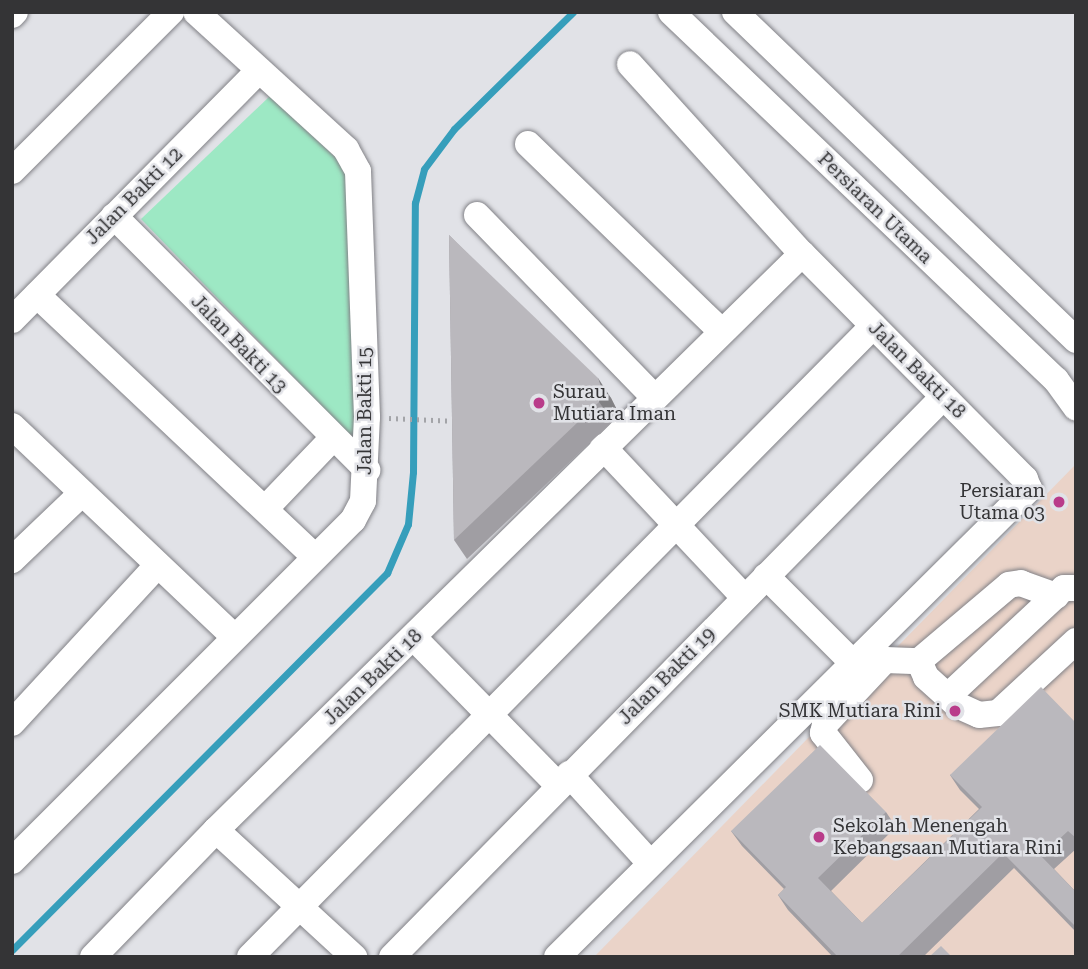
<!DOCTYPE html>
<html>
<head>
<meta charset="utf-8">
<style>
	body { margin:0 }
	#map { position:relative; width:1088px; height:969px; overflow:hidden; background:#e1e2e7; font-family:"Roboto Serif",serif }
	div>[style] { position:absolute }
	.education>* { inset:0; background:#ead3c8 }
	.green>* { inset:0; background:#9de8c4 }
	.stream>* { height:7px; margin:-3.5px; padding:0 3.5px; transform-origin:3.5px; border-radius:3.5px; background:#369ebb }
	.path>* { height:4.5px; margin-top:-2.25px; transform-origin:0; background:repeating-linear-gradient(90deg,#a3a4a8 0 2px,transparent 0 7px) }
	.roads { filter:drop-shadow(0 0 2px #818186) drop-shadow(0 0 2px #818186) }
	.minor>* { height:26px; margin:-13px; padding:0 13px; transform-origin:13px; border-radius:13px; background:#fff }
	.wall>* { inset:0; background:#a09ea3 }
	.shaded-wall>* { inset:0; background:#828184 }
	.building>* { inset:0; background:#bab8bd }
	.dots>* { width:19px; height:19px; translate:-50% -50%; box-sizing:border-box; border:4px solid #e1e2e7; border-radius:50% }
	span { translate:-50% -50%; white-space:nowrap; text-align:center; line-height:1.15; -webkit-text-stroke:5px #e1e2e7; paint-order:stroke }
	.street-label { font-size:19px; color:#343436 }
	.poi-label { font-size:19px; color:#343436 }
	.left { translate:0 -50%; text-align:left }
	.right { translate:-100% -50%; text-align:right }
	.frame { position:absolute; inset:0; border:14px solid #343436; pointer-events:none }
</style>
</head>
<body>
<div id="map">
	<div class="education">
		<i style="clip-path:polygon(1076px 464px,1076px 957px,594px 957px)"></i>
	</div>
	<div class="green">
		<i style="clip-path:polygon(270px 96px,351px 172px,365px 451px,141px 219px)"></i>
	</div>
	<div class="stream">
		<i style="left:12px;top:950px;width:532px;rotate:-45.15deg"></i>
		<i style="left:387px;top:573px;width:53px;rotate:-66.8deg"></i>
		<i style="left:408px;top:524px;width:52px;rotate:-84.5deg"></i>
		<i style="left:413px;top:472px;width:269px;rotate:-89.6deg"></i>
		<i style="left:415px;top:203px;width:35px;rotate:-75deg"></i>
		<i style="left:424px;top:169px;width:50px;rotate:-53.1deg"></i>
		<i style="left:454px;top:129px;width:167px;rotate:-44.5deg"></i>
	</div>
	<div class="path">
		<i style="left:389px;top:418px;width:68px;rotate:2.5deg"></i>
	</div>
	<div class="roads">
		<div class="minor">
			<i style="left:671px;top:12px;width:533px;rotate:43.71deg"></i>
			<i style="left:1056px;top:380px;width:34px;rotate:54deg"></i>
			<i style="left:735px;top:12px;width:473px;rotate:43.9deg"></i>
			<i style="left:12px;top:15px;width:4px;rotate:-45deg"></i>
			<i style="left:528px;top:144px;width:269px;rotate:44.1deg"></i>
			<i style="left:12px;top:171px;width:225px;rotate:-45deg"></i>
			<i style="left:477px;top:215px;width:252px;rotate:45.8deg"></i>
			<i style="left:114px;top:216px;width:359px;rotate:45.1deg"></i>
			<i style="left:37px;top:295px;width:382px;rotate:43.3deg"></i>
			<i style="left:12px;top:320px;width:349px;rotate:-45.3deg"></i>
			<i style="left:12px;top:426px;width:306px;rotate:43.5deg"></i>
			<i style="left:603px;top:447px;width:206px;rotate:46.8deg"></i>
			<i style="left:265px;top:509px;width:97px;rotate:-46.3deg"></i>
			<i style="left:12px;top:560px;width:97px;rotate:-43.7deg"></i>
			<i style="left:766px;top:576px;width:123px;rotate:45deg"></i>
			<i style="left:1056px;top:596px;width:37px;rotate:-160deg"></i>
			<i style="left:1021px;top:583px;width:12px;rotate:171deg"></i>
			<i style="left:1009px;top:585px;width:118px;rotate:139.8deg"></i>
			<i style="left:919px;top:661px;width:17px;rotate:66deg"></i>
			<i style="left:926px;top:677px;width:42px;rotate:42.1deg"></i>
			<i style="left:957px;top:705px;width:24px;rotate:24deg"></i>
			<i style="left:979px;top:715px;width:19px;rotate:-6deg"></i>
			<i style="left:998px;top:713px;width:106px;rotate:-42.7deg"></i>
			<i style="left:414px;top:638px;width:206px;rotate:45.6deg"></i>
			<i style="left:948px;top:696px;width:158px;rotate:-43deg"></i>
			<i style="left:1064px;top:588px;width:12px"></i>
			<i style="left:12px;top:723px;width:215px;rotate:-47.3deg"></i>
			<i style="left:569px;top:774px;width:120px;rotate:47.7deg"></i>
			<i style="left:860px;top:780px;width:60px;rotate:-128.2deg"></i>
			<i style="left:823px;top:733px;width:9px;rotate:-77deg"></i>
			<i style="left:825px;top:724px;width:88px;rotate:-46.8deg"></i>
			<i style="left:885px;top:660px;width:34px;rotate:2deg"></i>
			<i style="left:216px;top:830px;width:188px;rotate:42.6deg"></i>
			<i style="left:12px;top:861px;width:482px;rotate:-45deg"></i>
			<i style="left:353px;top:520px;width:21px;rotate:-62deg"></i>
			<i style="left:363px;top:501px;width:84px;rotate:-87.3deg"></i>
			<i style="left:367px;top:417px;width:246px;rotate:-92.1deg"></i>
			<i style="left:358px;top:171px;width:25px;rotate:-119deg"></i>
			<i style="left:346px;top:149px;width:203px;rotate:-137.6deg"></i>
			<i style="left:93px;top:957px;width:177px;rotate:-45.9deg"></i>
			<i style="left:216px;top:830px;width:822px;rotate:-44.51deg"></i>
			<i style="left:250px;top:957px;width:887px;rotate:-45.37deg"></i>
			<i style="left:392px;top:957px;width:786px;rotate:-45.46deg"></i>
			<i style="left:557px;top:957px;width:665px;rotate:-44.76deg"></i>
			<i style="left:1029px;top:489px;width:11px;rotate:-112deg"></i>
			<i style="left:1025px;top:479px;width:317px;rotate:-134.7deg"></i>
			<i style="left:802px;top:254px;width:256px;rotate:-132.2deg"></i>
		</div>
	</div>
	<div class="wall">
		<i style="clip-path:polygon(449px 235px,611px 398px,616px 408px,613px 421px,467px 559px,454px 540px)"></i>
		<i style="clip-path:polygon(1076px 723px,1076px 849px,1054px 869px,1076px 892px,1076px 932px,1014px 868px,923px 957px,833px 957px,788px 910px,778px 895px,784px 889px,742px 846px,731px 831px,886px 812px,896px 827px,831px 891px,862px 923px,979px 809px,960px 790px,950px 775px)"></i>
	</div>
	<div class="shaded-wall">
		<i style="clip-path:polygon(598px 378px,611px 398px,616px 408px,613px 421px,599px 402px)"></i>
	</div>
	<div class="building">
		<i style="clip-path:polygon(449px 235px,598px 378px,602px 389px,599px 402px,454px 540px)"></i>
		<i style="clip-path:polygon(1041px 687px,1076px 723px,1076px 838px,1068px 831px,1041px 856px,1076px 892px,1076px 927px,1003px 853px,897px 957px,838px 957px,778px 895px,786px 887px,731px 831px,820px 745px,886px 812px,818px 878px,862px 923px,982px 807px,950px 775px)"></i>
		<i style="clip-path:polygon(941px 946px,952px 957px,929px 957px)"></i>
	</div>
	<div class="dots">
		<i style="left:539px;top:403px;background:#b93c8a"></i>
		<i style="left:1059px;top:502px;background:#b93c8a"></i>
		<i style="left:955px;top:711px;background:#b93c8a"></i>
		<i style="left:819px;top:837px;background:#b93c8a"></i>
	</div>
	<div class="street-label">
		<span style="left:134px;top:196px;rotate:-45deg">Jalan Bakti 12</span>
		<span style="left:875px;top:208px;rotate:44deg">Persiaran Utama</span>
		<span style="left:239px;top:344px;rotate:46deg">Jalan Bakti 13</span>
		<span style="left:917px;top:370px;rotate:45deg">Jalan Bakti 18</span>
		<span style="left:365px;top:411px;rotate:-90deg">Jalan Bakti 15</span>
		<span style="left:667px;top:676px;rotate:-45deg">Jalan Bakti 19</span>
		<span style="left:373px;top:677px;rotate:-44deg">Jalan Bakti 18</span>
	</div>
	<div class="poi-label">
		<span class="left" style="left:553px;top:403px">Surau<br>Mutiara Iman</span>
		<span class="right" style="left:1045px;top:502px">Persiaran<br>Utama 03</span>
		<span class="right" style="left:941px;top:711px">SMK Mutiara Rini</span>
		<span class="left" style="left:833px;top:837px">Sekolah Menengah<br>Kebangsaan Mutiara Rini</span>
	</div>
	<div class="frame"></div>
</div>
</body>
</html>
